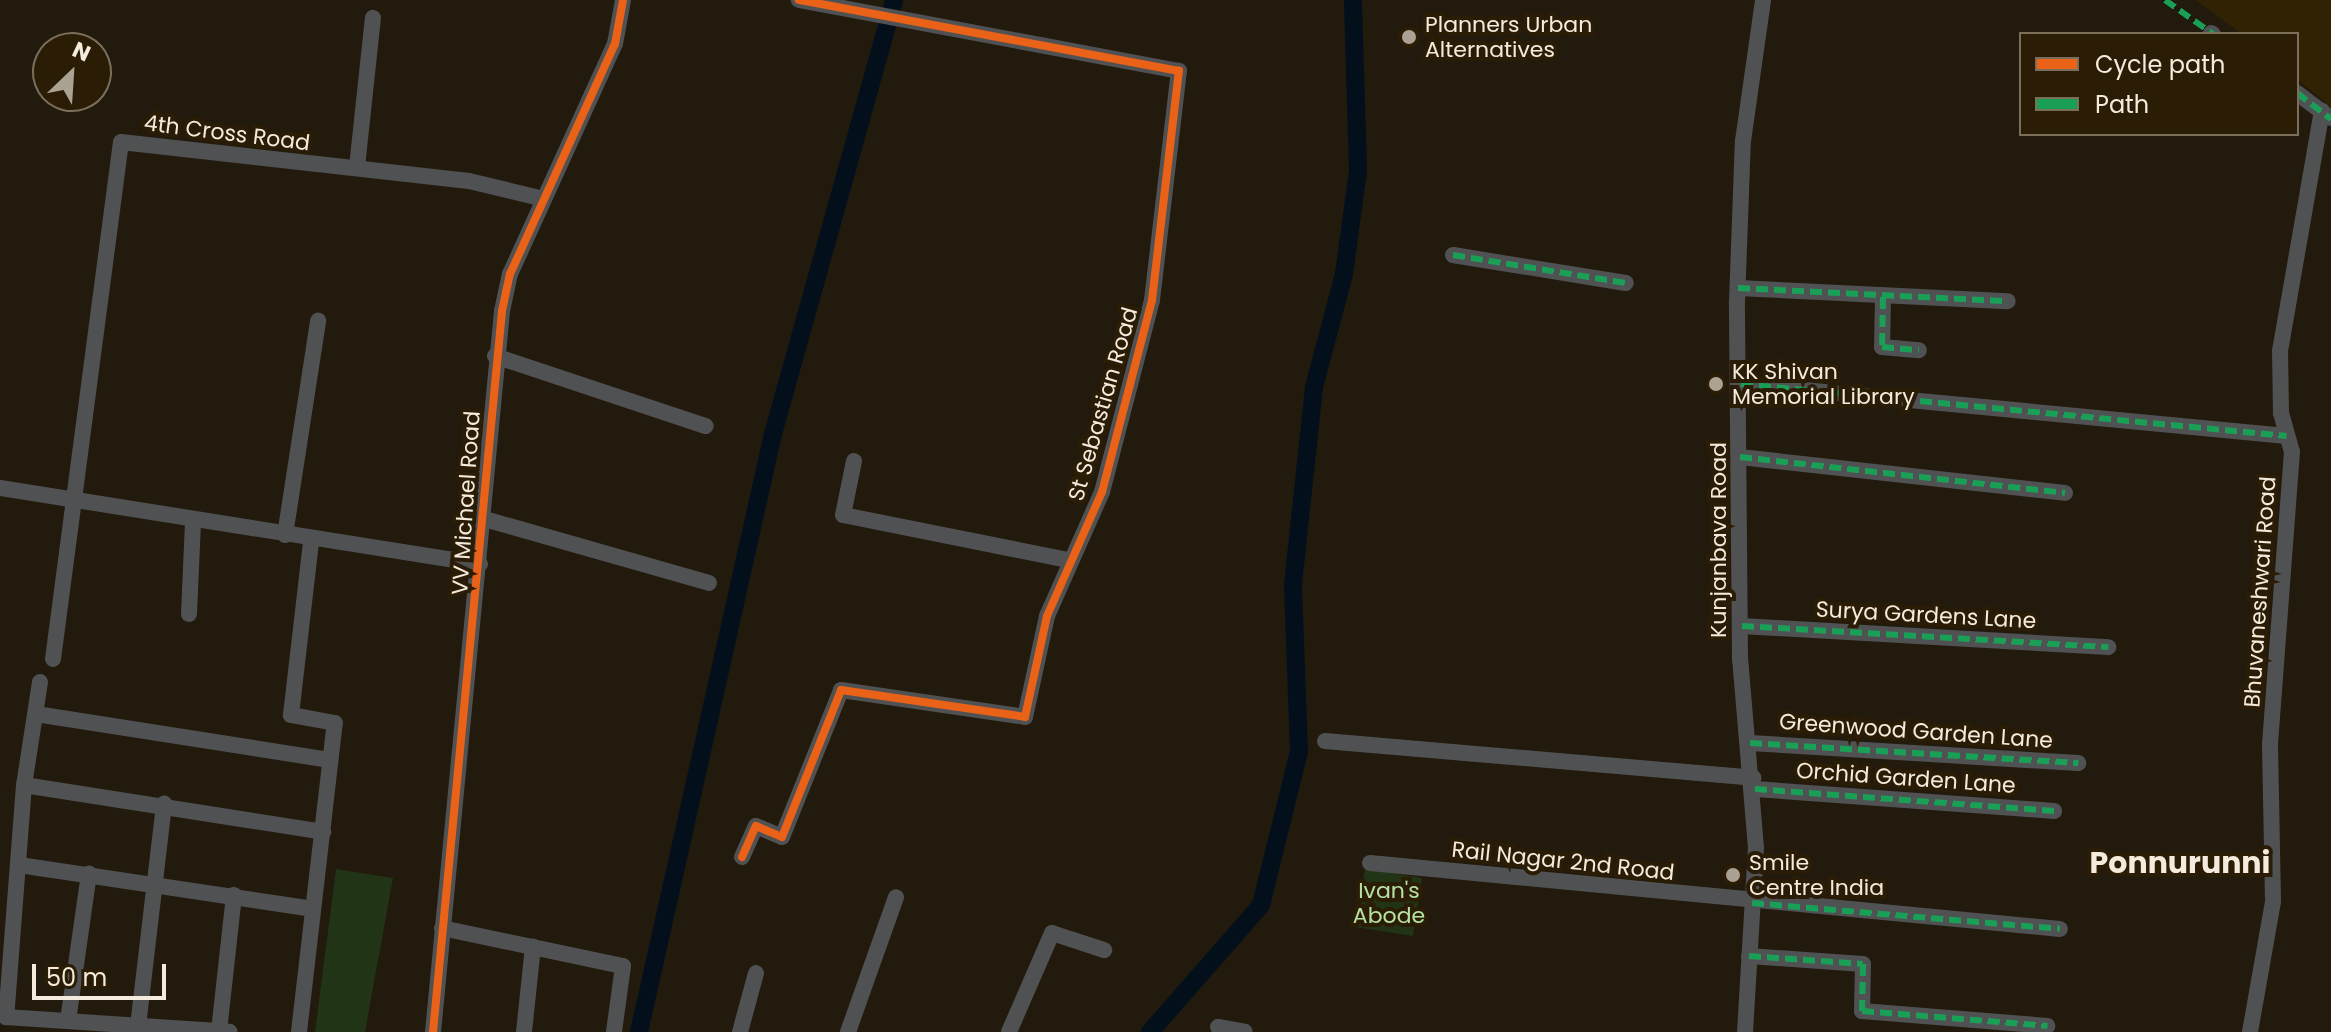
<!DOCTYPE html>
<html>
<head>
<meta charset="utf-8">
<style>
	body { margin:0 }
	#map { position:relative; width:2331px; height:1032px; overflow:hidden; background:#221a0d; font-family:Poppins,sans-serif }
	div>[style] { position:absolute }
	.built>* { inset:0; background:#322204 }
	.green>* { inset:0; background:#213415 }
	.canal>* { height:18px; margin:-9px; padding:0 9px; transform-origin:9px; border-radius:9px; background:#03101c }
	.street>* { height:16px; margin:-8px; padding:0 8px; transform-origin:8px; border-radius:8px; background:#505153 }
	.quiet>* { height:6px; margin-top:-3px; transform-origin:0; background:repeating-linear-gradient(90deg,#1a9f57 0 12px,transparent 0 18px) }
	.cycleway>* { height:8px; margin:-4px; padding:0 4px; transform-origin:4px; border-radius:4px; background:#ea6118 }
	.dots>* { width:22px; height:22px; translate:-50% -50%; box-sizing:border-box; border:4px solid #2a1c05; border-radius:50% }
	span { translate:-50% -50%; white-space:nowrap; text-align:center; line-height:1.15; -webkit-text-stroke:8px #2a1c05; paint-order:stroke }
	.poi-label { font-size:22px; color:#f5ebdd }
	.left { translate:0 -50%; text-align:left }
	.street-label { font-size:22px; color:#f5ebdd }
	.park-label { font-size:22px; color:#b5e1a2 }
	.district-label { font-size:30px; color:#f5ebdd; font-weight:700 }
	.legend { position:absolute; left:2019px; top:32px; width:280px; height:104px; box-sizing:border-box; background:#2a1c05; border:2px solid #7b6f5b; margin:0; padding:10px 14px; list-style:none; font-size:24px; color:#f5ebdd }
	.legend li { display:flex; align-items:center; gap:16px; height:40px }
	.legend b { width:40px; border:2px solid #7b6f5b }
	.north { position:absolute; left:32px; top:32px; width:80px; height:80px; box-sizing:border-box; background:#2a1c05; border:2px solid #7b6f5b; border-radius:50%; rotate:25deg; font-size:22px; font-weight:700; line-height:32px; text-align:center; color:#f5ebdd }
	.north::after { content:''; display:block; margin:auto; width:28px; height:36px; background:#aba294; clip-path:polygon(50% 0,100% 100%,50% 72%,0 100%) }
	.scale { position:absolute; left:32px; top:964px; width:134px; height:36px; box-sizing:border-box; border:4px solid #f5ebdd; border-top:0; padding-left:10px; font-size:24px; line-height:28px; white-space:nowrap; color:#f5ebdd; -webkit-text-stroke:6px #2a1c05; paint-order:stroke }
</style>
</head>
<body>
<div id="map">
	<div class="built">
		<i style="clip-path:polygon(2196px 0,2331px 0,2331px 107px,2297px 79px,2297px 34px,2242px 34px)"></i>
	</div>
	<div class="green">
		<i style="clip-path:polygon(336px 869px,393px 878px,365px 1032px,315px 1032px)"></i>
		<i style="clip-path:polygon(1365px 869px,1422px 878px,1413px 936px,1355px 927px)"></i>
	</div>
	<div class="canal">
		<i style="left:639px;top:1032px;width:613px;rotate:-77.37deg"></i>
		<i style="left:773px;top:434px;width:451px;rotate:-74.4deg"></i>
		<i style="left:1150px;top:1032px;width:169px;rotate:-48.8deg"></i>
		<i style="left:1261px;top:905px;width:159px;rotate:-76.1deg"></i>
		<i style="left:1299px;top:751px;width:167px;rotate:-92.1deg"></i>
		<i style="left:1293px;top:584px;width:198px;rotate:-83.9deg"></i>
		<i style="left:1314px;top:387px;width:117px;rotate:-75.1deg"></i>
		<i style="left:1344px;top:274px;width:104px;rotate:-82.3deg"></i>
		<i style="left:1358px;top:171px;width:171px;rotate:-91.7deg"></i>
	</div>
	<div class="street">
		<i style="left:2211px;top:33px;width:2px;rotate:27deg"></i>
		<i style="left:2297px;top:93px;width:41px;rotate:37.1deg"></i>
		<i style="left:357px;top:167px;width:150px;rotate:-83.9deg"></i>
		<i style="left:1453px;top:255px;width:175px;rotate:9.2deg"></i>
		<i style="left:1738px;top:288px;width:270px;rotate:2.8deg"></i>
		<i style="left:1883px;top:297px;width:50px;rotate:91.1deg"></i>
		<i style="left:1882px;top:347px;width:37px;rotate:5deg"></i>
		<i style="left:495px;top:356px;width:222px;rotate:18.4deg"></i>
		<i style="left:1741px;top:384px;width:548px;rotate:5.44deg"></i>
		<i style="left:1740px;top:457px;width:327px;rotate:6.3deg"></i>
		<i style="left:854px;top:461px;width:55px;rotate:101.5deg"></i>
		<i style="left:843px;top:515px;width:230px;rotate:11.3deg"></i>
		<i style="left:0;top:488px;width:486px;rotate:9deg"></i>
		<i style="left:481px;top:518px;width:237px;rotate:15.9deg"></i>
		<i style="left:285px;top:535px;width:217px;rotate:-81.2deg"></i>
		<i style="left:189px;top:614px;width:93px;rotate:-87.5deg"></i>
		<i style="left:1742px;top:626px;width:367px;rotate:3.3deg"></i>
		<i style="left:53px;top:659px;width:521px;rotate:-82.51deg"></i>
		<i style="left:121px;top:142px;width:350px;rotate:6.4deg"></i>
		<i style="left:469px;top:181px;width:77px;rotate:13.5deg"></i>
		<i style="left:40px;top:682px;width:104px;rotate:98.8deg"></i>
		<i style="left:24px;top:785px;width:233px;rotate:94.4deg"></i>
		<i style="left:6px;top:1017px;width:224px;rotate:3.8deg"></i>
		<i style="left:36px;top:714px;width:298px;rotate:8.9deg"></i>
		<i style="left:1325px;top:741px;width:430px;rotate:4.9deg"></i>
		<i style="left:1750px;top:743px;width:329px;rotate:3.5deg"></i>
		<i style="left:24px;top:785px;width:303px;rotate:8.9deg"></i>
		<i style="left:1755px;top:789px;width:300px;rotate:4.2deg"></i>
		<i style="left:742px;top:857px;width:34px;rotate:-66deg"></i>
		<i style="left:756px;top:826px;width:28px;rotate:23deg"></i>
		<i style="left:782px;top:837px;width:158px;rotate:-68.1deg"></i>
		<i style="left:841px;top:690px;width:186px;rotate:8.3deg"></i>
		<i style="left:1025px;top:717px;width:103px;rotate:-77.7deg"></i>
		<i style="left:1047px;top:616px;width:136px;rotate:-66.1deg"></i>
		<i style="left:1102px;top:492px;width:198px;rotate:-75.4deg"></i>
		<i style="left:1152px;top:300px;width:231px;rotate:-83.3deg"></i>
		<i style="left:1179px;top:71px;width:387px;rotate:-169.4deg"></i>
		<i style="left:1370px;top:863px;width:693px;rotate:5.46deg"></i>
		<i style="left:19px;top:865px;width:296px;rotate:8.5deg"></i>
		<i style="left:442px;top:928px;width:185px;rotate:11.9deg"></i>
		<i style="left:623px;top:966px;width:67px;rotate:97.8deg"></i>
		<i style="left:1749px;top:956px;width:114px;rotate:4deg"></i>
		<i style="left:1863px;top:964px;width:47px;rotate:91.2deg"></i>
		<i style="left:1862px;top:1011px;width:186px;rotate:4.6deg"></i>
		<i style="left:68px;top:1021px;width:149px;rotate:-81.9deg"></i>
		<i style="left:138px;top:1026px;width:224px;rotate:-83.3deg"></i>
		<i style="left:1218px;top:1027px;width:27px;rotate:10deg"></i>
		<i style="left:219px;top:1031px;width:137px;rotate:-83.7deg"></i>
		<i style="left:299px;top:1032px;width:311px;rotate:-83.4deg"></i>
		<i style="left:335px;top:723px;width:45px;rotate:-169.7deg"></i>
		<i style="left:291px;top:715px;width:175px;rotate:-83.4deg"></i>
		<i style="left:433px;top:1032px;width:724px;rotate:-84.53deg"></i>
		<i style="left:502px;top:311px;width:38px;rotate:-78deg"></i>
		<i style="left:510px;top:274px;width:253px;rotate:-65.5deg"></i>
		<i style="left:615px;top:44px;width:45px;rotate:-79.7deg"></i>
		<i style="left:524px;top:1032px;width:86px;rotate:-84deg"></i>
		<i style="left:740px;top:1032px;width:61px;rotate:-74.8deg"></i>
		<i style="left:848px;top:1032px;width:143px;rotate:-70.4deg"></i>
		<i style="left:1009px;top:1032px;width:108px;rotate:-66.5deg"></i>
		<i style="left:1052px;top:933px;width:55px;rotate:18.1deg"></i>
		<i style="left:1745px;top:1032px;width:184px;rotate:-86.6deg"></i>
		<i style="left:1756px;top:848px;width:190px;rotate:-94.8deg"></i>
		<i style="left:1740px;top:659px;width:358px;rotate:-90.5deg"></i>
		<i style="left:1737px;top:301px;width:160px;rotate:-87.9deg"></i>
		<i style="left:1743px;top:141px;width:142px;rotate:-81.9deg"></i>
		<i style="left:2250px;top:1032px;width:133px;rotate:-80deg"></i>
		<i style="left:2273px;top:901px;width:157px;rotate:-91.1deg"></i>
		<i style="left:2270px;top:744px;width:293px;rotate:-85.7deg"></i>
		<i style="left:2292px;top:452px;width:41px;rotate:-105.8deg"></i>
		<i style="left:2281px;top:413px;width:62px;rotate:-90.9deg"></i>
		<i style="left:2280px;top:351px;width:244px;rotate:-80.1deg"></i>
	</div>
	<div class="quiet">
		<i style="left:2165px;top:0;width:59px;rotate:35.3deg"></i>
		<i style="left:2297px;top:93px;width:43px;rotate:37.4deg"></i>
		<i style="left:1453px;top:255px;width:175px;rotate:9.2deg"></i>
		<i style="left:1738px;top:288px;width:270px;rotate:2.8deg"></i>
		<i style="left:1883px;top:297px;width:50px;rotate:91.1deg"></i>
		<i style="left:1882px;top:347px;width:37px;rotate:5deg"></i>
		<i style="left:1741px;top:384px;width:548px;rotate:5.44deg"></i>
		<i style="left:1740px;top:457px;width:327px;rotate:6.3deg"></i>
		<i style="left:1742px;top:626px;width:367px;rotate:3.3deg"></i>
		<i style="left:1750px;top:743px;width:329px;rotate:3.5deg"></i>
		<i style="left:1755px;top:789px;width:300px;rotate:4.2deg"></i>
		<i style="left:1752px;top:903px;width:309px;rotate:4.8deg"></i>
		<i style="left:1749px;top:956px;width:114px;rotate:4deg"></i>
		<i style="left:1863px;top:964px;width:47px;rotate:91.2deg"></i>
		<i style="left:1862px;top:1011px;width:186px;rotate:4.6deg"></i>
	</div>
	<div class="cycleway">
		<i style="left:742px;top:857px;width:34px;rotate:-66deg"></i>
		<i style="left:756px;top:826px;width:28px;rotate:23deg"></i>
		<i style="left:782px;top:837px;width:158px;rotate:-68.1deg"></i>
		<i style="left:841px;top:690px;width:186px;rotate:8.3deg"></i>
		<i style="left:1025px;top:717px;width:103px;rotate:-77.7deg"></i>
		<i style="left:1047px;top:616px;width:136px;rotate:-66.1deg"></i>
		<i style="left:1102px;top:492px;width:198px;rotate:-75.4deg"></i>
		<i style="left:1152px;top:300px;width:231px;rotate:-83.3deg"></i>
		<i style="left:1179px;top:71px;width:387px;rotate:-169.4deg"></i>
		<i style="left:433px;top:1032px;width:724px;rotate:-84.53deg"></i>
		<i style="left:502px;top:311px;width:38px;rotate:-78deg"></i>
		<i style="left:510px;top:274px;width:253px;rotate:-65.5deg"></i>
		<i style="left:615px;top:44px;width:45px;rotate:-79.7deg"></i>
	</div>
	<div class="dots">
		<i style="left:1409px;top:37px;background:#aba294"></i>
		<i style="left:1716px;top:384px;background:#aba294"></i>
		<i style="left:1733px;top:875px;background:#aba294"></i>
	</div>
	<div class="poi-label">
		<span class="left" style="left:1425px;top:37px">Planners Urban<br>Alternatives</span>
		<span class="left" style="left:1732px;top:384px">KK Shivan<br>Memorial Library</span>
		<span class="left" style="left:1749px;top:875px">Smile<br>Centre India</span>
	</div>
	<div class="street-label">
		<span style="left:227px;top:133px;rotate:7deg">4th Cross Road</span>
		<span style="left:1103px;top:404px;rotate:-74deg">St Sebastian Road</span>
		<span style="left:466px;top:503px;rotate:-86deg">VV Michael Road</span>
		<span style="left:1719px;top:540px;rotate:-90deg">Kunjanbava Road</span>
		<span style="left:2260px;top:592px;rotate:-86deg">Bhuvaneshwari Road</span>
		<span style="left:1926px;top:615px;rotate:3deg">Surya Gardens Lane</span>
		<span style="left:1916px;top:731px;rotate:4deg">Greenwood Garden Lane</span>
		<span style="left:1906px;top:778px;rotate:4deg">Orchid Garden Lane</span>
		<span style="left:1563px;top:861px;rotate:6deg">Rail Nagar 2nd Road</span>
	</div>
	<div class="park-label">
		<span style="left:1389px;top:903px">Ivan's<br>Abode</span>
	</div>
	<div class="district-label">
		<span style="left:2180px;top:863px">Ponnurunni</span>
	</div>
	<ul class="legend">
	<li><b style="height:10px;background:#ea6118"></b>Cycle path</li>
	<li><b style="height:10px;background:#1a9f57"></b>Path</li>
	</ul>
	<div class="north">N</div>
	<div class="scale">50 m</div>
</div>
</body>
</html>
